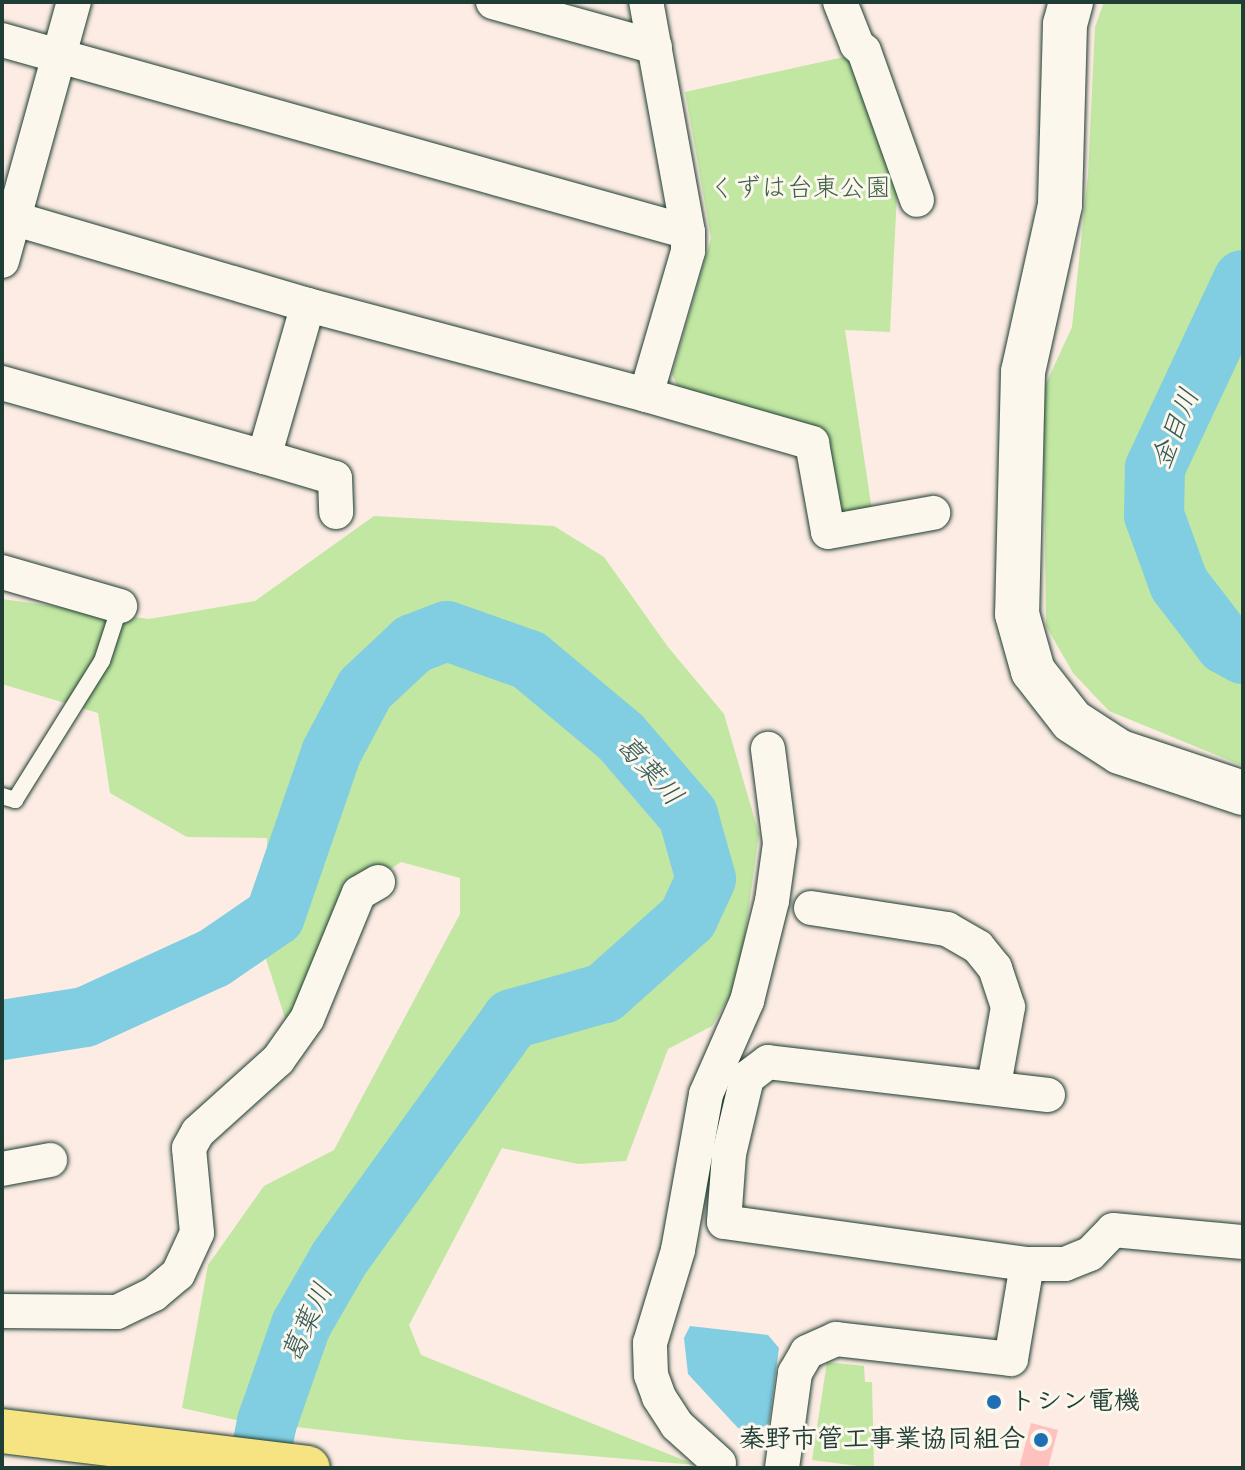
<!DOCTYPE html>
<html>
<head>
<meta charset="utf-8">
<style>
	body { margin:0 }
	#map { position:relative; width:1245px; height:1470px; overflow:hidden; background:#fcece3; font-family:Pangolin,"Klee One",sans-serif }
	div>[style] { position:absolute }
	.green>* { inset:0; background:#c1e7a2 }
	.water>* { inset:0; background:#81cde1 }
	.river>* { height:60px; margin:-30px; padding:0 30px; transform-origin:30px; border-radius:30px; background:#81cde1 }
	.building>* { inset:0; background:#fec2be }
	.roads { filter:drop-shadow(0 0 2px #1f3d34) drop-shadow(0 0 2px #1f3d34) }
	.lane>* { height:16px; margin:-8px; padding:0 8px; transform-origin:8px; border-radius:8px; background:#fbf7ec }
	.street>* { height:34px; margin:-17px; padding:0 17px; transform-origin:17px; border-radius:17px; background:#fbf7ec }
	.secondary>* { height:44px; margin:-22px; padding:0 22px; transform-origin:22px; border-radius:22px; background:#fbf7ec }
	.highway>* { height:44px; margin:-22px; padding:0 22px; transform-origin:22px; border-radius:22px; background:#f6e381 }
	.dots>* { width:22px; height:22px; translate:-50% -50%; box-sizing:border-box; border:4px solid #fbf7ec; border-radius:50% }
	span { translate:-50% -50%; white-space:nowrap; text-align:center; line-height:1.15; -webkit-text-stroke:6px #fbf7ec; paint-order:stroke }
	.park-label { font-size:26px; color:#3f5f4a }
	.poi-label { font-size:26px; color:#1f3d34; font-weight:700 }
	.left { translate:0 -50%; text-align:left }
	.right { translate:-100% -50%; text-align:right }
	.water-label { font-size:28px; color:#335a57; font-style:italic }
	.frame { position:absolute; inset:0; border:4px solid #1f3d34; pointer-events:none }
</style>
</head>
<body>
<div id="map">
	<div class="green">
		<i style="clip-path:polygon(1104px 2px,1243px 2px,1243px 766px,1109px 711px,1073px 673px,1046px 626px,1043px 390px,1072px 327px,1088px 175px,1095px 27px)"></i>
		<i style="clip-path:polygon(853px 55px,898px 174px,890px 332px,845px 330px,872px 511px,846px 516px,834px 507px,822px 431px,680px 392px,672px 374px,711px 238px,685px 92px)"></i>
		<i style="clip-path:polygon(374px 516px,554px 526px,604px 557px,668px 647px,724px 714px,759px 834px,739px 980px,712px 1026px,668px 1049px,626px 1161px,578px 1164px,502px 1148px,409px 1325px,421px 1355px,696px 1465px,407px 1440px,236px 1420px,182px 1408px,208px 1265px,264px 1186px,334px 1150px,460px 914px,460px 878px,401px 862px,344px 901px,288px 1027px,266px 959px,267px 838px,187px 837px,110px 793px,98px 713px,2px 684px,2px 599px,149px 619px,255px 601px)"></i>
		<i style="clip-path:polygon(827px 1362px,864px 1366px,865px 1382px,872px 1382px,874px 1468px,812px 1460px)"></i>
	</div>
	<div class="water">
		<i style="clip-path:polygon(690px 1326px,768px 1335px,779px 1348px,769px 1423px,758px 1430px,738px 1428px,688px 1374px,684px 1338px)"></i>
	</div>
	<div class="river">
		<i style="left:1243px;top:280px;width:208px;rotate:115.1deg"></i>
		<i style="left:1155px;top:468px;width:47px;rotate:91.2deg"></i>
		<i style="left:1154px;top:515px;width:73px;rotate:70.1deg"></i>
		<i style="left:1179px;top:584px;width:76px;rotate:52.5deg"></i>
		<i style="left:1225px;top:644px;width:21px;rotate:29deg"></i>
		<i style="left:2px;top:1030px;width:84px;rotate:-8.9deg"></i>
		<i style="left:85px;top:1017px;width:142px;rotate:-24.6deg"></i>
		<i style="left:214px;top:958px;width:74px;rotate:-34.5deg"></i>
		<i style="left:275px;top:916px;width:172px;rotate:-71deg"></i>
		<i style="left:331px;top:753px;width:72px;rotate:-62deg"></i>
		<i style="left:365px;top:689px;width:66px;rotate:-43.2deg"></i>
		<i style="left:413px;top:644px;width:36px;rotate:-21deg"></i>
		<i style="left:447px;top:631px;width:87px;rotate:19.5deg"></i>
		<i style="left:529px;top:660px;width:120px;rotate:39.9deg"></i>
		<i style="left:621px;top:737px;width:103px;rotate:49.3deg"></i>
		<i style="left:688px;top:815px;width:66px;rotate:74.3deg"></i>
		<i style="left:706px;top:879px;width:43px;rotate:114.8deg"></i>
		<i style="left:688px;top:918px;width:113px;rotate:138.2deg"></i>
		<i style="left:604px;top:993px;width:96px;rotate:164.2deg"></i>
		<i style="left:512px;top:1019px;width:296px;rotate:125.8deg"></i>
		<i style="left:339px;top:1259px;width:76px;rotate:119.9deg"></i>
		<i style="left:301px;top:1325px;width:103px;rotate:109.3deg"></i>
		<i style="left:267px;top:1422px;width:47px;rotate:101.1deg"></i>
	</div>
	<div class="building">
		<i style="clip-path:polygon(1031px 1423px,1058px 1430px,1048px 1468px,1019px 1468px)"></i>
	</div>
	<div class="roads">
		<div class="lane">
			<i style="left:2px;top:796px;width:14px;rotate:17deg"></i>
			<i style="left:15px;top:800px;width:164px;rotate:-58deg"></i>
			<i style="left:102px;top:661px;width:58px;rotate:-71.9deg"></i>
		</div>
		<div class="street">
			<i style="left:493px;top:2px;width:168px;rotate:15.5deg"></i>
			<i style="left:840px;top:2px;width:46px;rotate:68.4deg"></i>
			<i style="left:857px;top:45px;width:9px;rotate:41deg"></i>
			<i style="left:864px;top:51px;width:158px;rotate:70.4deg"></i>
			<i style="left:2px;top:40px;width:712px;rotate:15.64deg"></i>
			<i style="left:2px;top:215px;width:319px;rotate:16.4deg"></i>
			<i style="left:308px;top:305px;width:350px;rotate:14.9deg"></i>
			<i style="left:646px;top:395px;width:150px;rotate:-73.7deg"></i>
			<i style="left:688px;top:251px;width:19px;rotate:-90deg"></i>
			<i style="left:688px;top:232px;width:234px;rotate:-100.3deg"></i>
			<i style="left:2px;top:261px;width:269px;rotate:-74.5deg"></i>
			<i style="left:2px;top:383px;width:272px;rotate:15.8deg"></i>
			<i style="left:264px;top:457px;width:158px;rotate:-73.9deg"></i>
			<i style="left:646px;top:395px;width:173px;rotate:16.1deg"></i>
			<i style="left:812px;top:443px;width:90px;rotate:79.8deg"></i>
			<i style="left:828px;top:532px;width:107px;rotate:-10.3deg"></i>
			<i style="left:264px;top:457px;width:74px;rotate:16.5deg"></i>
			<i style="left:335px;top:478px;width:34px;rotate:88deg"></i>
			<i style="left:2px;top:572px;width:123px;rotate:16.1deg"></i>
			<i style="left:811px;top:908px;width:138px;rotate:8.8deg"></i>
			<i style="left:947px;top:929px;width:36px;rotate:30deg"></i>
			<i style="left:978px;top:947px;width:27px;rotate:51deg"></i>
			<i style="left:995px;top:968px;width:41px;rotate:71.6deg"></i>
			<i style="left:1008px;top:1007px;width:79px;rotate:100.2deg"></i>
			<i style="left:1048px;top:1095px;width:282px;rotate:-173.3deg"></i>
			<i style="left:768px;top:1062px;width:26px;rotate:143deg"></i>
			<i style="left:747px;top:1078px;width:78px;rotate:103.3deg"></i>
			<i style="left:729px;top:1154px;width:68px;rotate:94.2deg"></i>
			<i style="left:724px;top:1222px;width:306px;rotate:7.9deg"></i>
			<i style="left:1027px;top:1264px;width:38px"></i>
			<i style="left:1065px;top:1264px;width:27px;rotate:-22deg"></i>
			<i style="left:1090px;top:1254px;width:33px;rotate:-46deg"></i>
			<i style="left:1113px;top:1230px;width:131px;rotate:5.3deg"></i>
			<i style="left:2px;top:1169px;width:49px;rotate:-10.6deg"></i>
			<i style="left:2px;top:1311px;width:115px;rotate:0.5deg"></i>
			<i style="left:117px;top:1312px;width:41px;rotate:-25.9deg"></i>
			<i style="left:154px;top:1294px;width:31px;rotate:-40deg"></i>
			<i style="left:178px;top:1274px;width:45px;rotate:-65.1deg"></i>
			<i style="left:197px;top:1233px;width:85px;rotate:-95.4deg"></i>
			<i style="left:189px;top:1148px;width:18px;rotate:-61deg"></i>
			<i style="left:198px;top:1132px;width:108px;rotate:-42deg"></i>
			<i style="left:278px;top:1060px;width:50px;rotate:-54.7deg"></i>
			<i style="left:307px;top:1019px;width:136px;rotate:-67.6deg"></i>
			<i style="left:359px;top:893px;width:22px;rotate:-30deg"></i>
			<i style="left:719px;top:1463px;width:57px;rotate:-137.9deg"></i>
			<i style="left:677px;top:1425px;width:33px;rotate:-123deg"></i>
			<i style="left:659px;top:1397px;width:23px;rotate:-110deg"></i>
			<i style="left:651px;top:1375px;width:32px;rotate:-92deg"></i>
			<i style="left:650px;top:1343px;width:97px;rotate:-73.2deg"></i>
			<i style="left:678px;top:1250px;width:158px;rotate:-79.8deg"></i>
			<i style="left:706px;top:1094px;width:102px;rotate:-66.2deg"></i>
			<i style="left:747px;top:1001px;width:103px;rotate:-76deg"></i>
			<i style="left:772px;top:901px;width:59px;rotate:-82.1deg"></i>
			<i style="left:780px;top:843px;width:95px;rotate:-97.3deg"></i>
			<i style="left:782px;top:1468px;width:96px;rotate:-82.2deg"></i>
			<i style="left:795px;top:1373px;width:24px;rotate:-60deg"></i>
			<i style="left:807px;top:1352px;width:32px;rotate:-24deg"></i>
			<i style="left:836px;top:1339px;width:176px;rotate:6.5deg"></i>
			<i style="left:1011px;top:1359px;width:96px;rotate:-80.4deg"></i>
		</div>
		<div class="secondary">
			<i style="left:1071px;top:2px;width:23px;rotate:105deg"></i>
			<i style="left:1065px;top:24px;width:181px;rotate:91.6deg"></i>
			<i style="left:1060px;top:205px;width:171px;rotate:102.5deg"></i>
			<i style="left:1023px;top:372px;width:242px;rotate:91.4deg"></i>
			<i style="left:1017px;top:614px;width:59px;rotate:74.3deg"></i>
			<i style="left:1033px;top:671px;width:63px;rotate:52deg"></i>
			<i style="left:1072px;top:721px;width:57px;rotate:32.9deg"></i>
			<i style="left:1120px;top:752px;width:130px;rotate:18.4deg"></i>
		</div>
		<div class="highway">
			<i style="left:2px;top:1431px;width:308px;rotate:6.9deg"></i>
		</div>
	</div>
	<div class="dots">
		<i style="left:994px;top:1402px;background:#1f6fb2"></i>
		<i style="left:1041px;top:1440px;background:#1f6fb2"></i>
	</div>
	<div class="park-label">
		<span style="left:800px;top:189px">くずは台東公園</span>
	</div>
	<div class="poi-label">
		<span class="left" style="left:1010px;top:1402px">トシン電機</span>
		<span class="right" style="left:1025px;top:1440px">秦野市管工事業協同組合</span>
	</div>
	<div class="water-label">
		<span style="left:1176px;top:429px;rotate:-68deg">金目川</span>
		<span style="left:649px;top:771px;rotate:48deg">葛葉川</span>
		<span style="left:308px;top:1323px;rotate:-65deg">葛葉川</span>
	</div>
	<div class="frame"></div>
</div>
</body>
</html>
